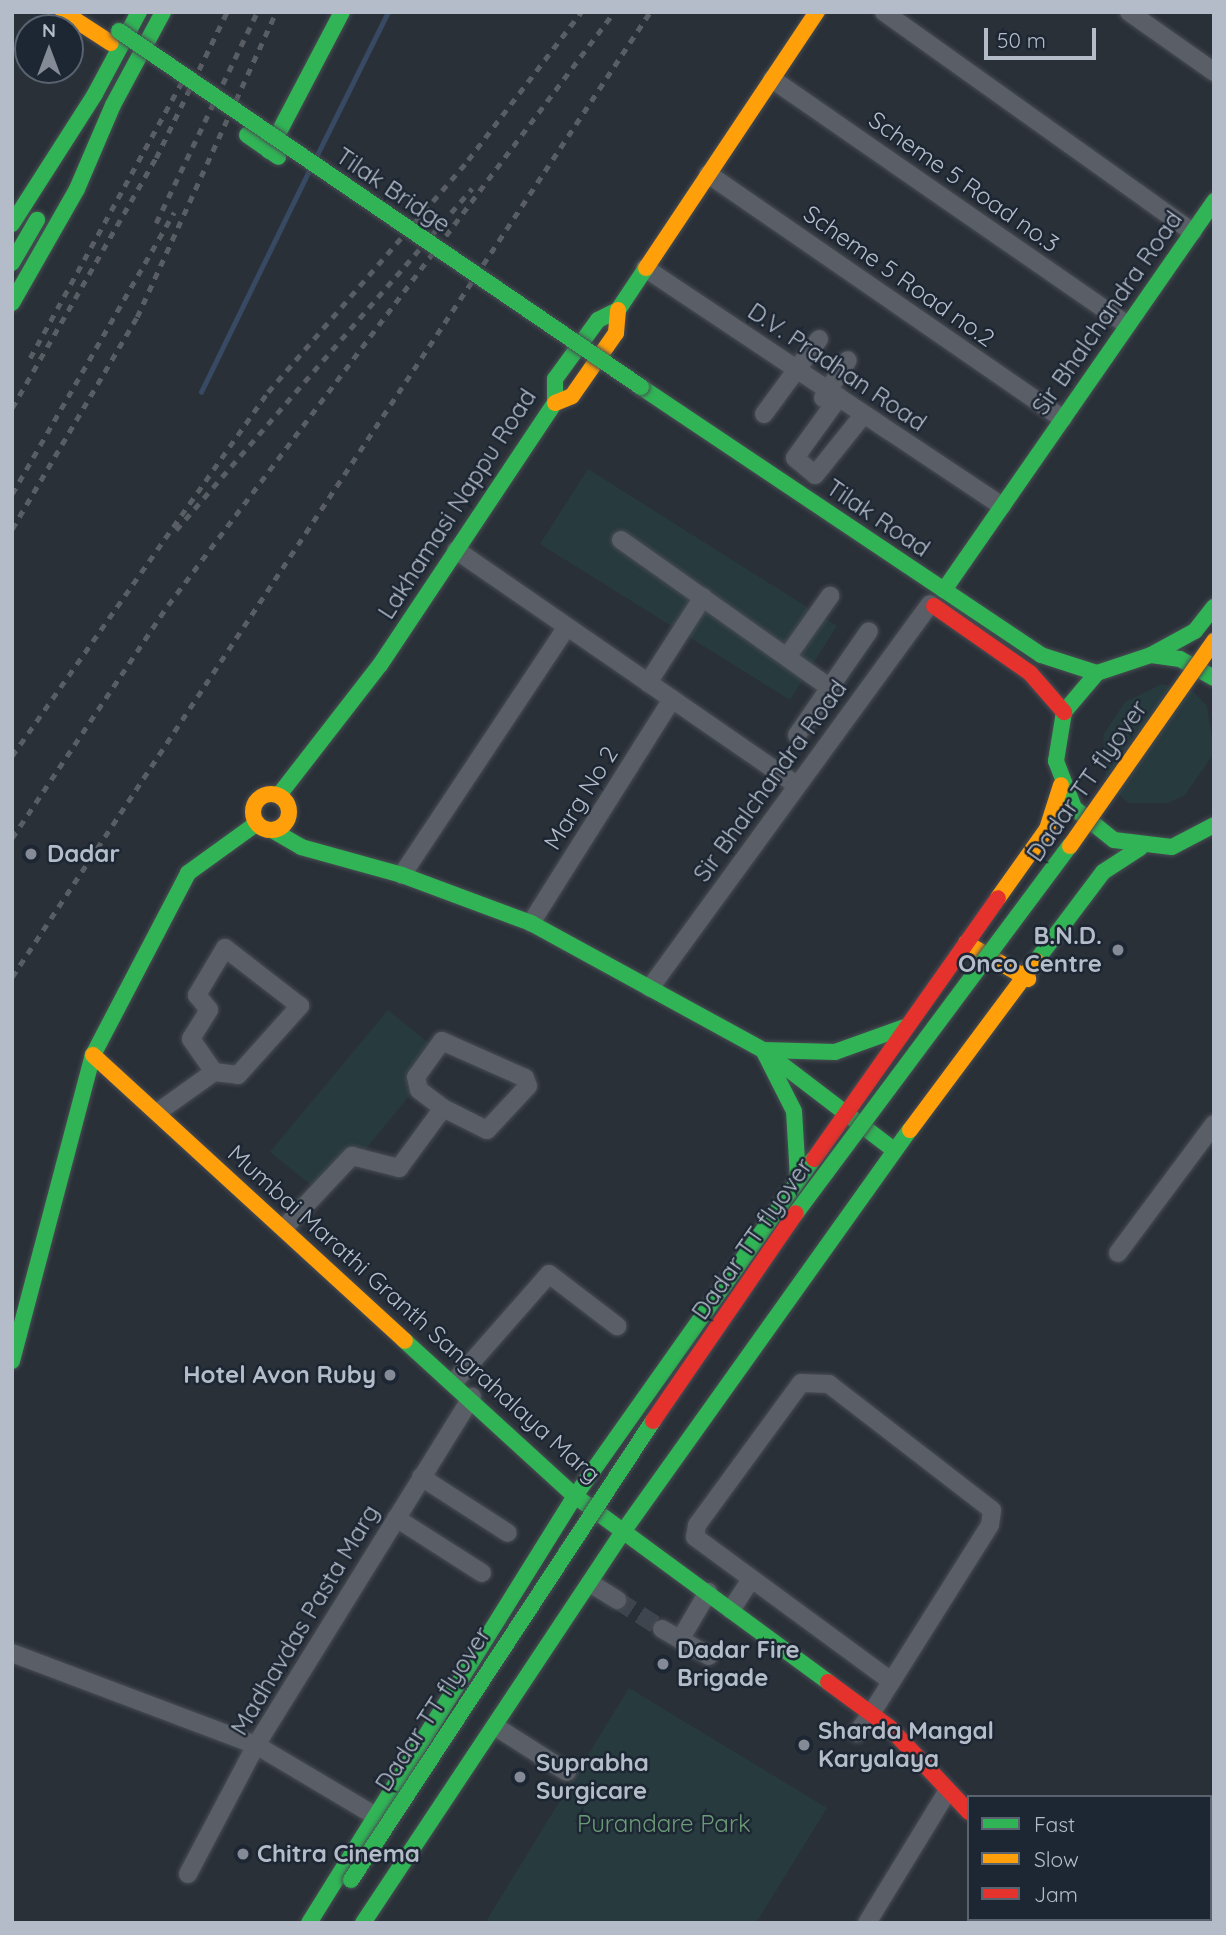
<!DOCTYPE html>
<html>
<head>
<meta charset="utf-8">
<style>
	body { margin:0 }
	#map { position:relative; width:1226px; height:1935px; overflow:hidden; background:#2a3038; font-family:Quicksand,sans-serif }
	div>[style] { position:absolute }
	.green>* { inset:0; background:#273a3e }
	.stream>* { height:4.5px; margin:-2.25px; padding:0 2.25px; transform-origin:2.25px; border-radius:2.25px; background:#384963 }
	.street-tunnel>* { height:18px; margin-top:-9px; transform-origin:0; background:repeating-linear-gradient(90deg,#3f454e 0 18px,transparent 0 27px) }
	.roads { filter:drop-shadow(0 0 2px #484c53) drop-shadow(0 0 2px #484c53) }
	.street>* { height:18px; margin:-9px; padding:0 9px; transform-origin:9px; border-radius:9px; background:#5a5e66 }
	.fast>* { height:16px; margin:-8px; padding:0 8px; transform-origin:8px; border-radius:8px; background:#30b455 }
	.slow>* { height:16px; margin:-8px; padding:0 8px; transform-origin:8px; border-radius:8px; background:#ff9f0a }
	.slow>.ring { margin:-8px; padding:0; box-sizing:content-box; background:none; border:16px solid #ff9f0a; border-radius:50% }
	.jam>* { height:16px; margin:-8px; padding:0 8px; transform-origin:8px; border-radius:8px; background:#e5322d }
	.rail>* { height:4.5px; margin-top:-2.25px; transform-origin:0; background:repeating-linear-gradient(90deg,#595d64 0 7px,transparent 0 14px) }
	.bridges { filter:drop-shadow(0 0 2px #484c55) drop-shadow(0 0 2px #484c55) }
	.fast-bridge>* { height:16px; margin:-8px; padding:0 8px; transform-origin:8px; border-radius:8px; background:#30b455 }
	.slow-bridge>* { height:16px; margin:-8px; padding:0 8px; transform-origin:8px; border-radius:8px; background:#ff9f0a }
	.jam-bridge>* { height:16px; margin:-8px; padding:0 8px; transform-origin:8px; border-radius:8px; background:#e5322d }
	.dots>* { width:19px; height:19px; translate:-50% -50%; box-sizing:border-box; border:4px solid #1d2633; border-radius:50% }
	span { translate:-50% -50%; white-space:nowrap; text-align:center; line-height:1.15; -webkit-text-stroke:5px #1d2633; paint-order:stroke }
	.street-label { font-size:24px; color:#b4bcc9 }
	.poi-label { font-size:24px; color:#b4bcc9; font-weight:700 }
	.left { translate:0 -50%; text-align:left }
	.right { translate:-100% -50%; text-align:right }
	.park-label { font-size:24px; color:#6b9a76 }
	.frame { position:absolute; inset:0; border:14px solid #b4bcc9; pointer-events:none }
	.legend { position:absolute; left:967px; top:1795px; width:245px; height:126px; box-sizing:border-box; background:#1d2633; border:2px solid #59626f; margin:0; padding:9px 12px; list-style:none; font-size:21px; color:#b4bcc9 }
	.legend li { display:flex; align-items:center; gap:14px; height:35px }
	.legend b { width:35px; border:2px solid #59626f }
	.north { position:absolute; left:14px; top:14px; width:70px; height:70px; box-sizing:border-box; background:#1d2633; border:2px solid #59626f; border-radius:50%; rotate:0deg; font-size:19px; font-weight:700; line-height:28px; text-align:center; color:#b4bcc9 }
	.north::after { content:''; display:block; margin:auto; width:24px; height:32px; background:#848b96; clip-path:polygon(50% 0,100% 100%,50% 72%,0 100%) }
	.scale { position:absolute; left:984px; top:28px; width:112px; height:32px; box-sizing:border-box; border:4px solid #b4bcc9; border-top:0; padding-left:9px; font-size:21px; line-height:24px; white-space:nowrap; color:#b4bcc9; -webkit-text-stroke:5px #1d2633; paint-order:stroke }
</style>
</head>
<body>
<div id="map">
	<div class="green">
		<i style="clip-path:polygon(588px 469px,837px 626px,790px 700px,540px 544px)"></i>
		<i style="clip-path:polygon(1162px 684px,1194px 692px,1207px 706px,1214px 753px,1185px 795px,1168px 803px,1128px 803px,1106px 783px,1103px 735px,1125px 702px)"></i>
		<i style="clip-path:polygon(388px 1010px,443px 1055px,326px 1197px,270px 1152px)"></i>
		<i style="clip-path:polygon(629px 1688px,827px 1808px,756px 1923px,485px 1923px)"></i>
	</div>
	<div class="stream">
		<i style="left:317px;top:155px;width:160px;rotate:-63.6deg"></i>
		<i style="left:201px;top:392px;width:244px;rotate:-64deg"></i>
	</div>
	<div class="street-tunnel">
		<i style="left:617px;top:1600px;width:54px;rotate:32.8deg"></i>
	</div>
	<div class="roads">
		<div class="street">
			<i style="left:884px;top:12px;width:379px;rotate:35.5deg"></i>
			<i style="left:1129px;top:12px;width:104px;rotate:35.2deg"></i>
			<i style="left:772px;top:79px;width:432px;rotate:34.7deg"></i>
			<i style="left:708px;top:174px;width:431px;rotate:34.6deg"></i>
			<i style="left:645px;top:268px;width:429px;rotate:33.7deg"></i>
			<i style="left:839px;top:397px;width:75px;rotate:125.8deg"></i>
			<i style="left:795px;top:458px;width:26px;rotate:40deg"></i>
			<i style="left:815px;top:475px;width:78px;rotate:-51.2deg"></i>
			<i style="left:823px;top:398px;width:45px;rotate:-56.7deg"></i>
			<i style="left:764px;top:414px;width:93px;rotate:-53.7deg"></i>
			<i style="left:621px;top:540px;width:256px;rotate:35.3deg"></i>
			<i style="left:456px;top:550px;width:414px;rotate:34.6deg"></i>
			<i style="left:787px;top:657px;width:75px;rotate:-54.8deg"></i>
			<i style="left:648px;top:683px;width:102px;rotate:-57.4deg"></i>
			<i style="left:797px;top:735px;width:126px;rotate:-55.3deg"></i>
			<i style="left:402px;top:875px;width:298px;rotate:-56.4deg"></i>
			<i style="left:531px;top:923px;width:265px;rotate:-57.8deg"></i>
			<i style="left:650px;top:988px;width:475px;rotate:-53.9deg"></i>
			<i style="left:158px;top:1112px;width:69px;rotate:-35.5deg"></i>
			<i style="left:214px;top:1072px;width:24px;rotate:7deg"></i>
			<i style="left:238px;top:1075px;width:93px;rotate:-48.1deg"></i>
			<i style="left:300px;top:1006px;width:95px;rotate:-142.3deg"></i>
			<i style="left:225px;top:948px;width:55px;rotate:120.8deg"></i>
			<i style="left:197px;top:995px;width:19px;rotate:51deg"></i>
			<i style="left:209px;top:1010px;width:34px;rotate:122deg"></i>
			<i style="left:191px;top:1039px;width:40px;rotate:55.1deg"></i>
			<i style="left:285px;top:1227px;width:98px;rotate:-46.7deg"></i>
			<i style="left:352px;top:1156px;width:49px;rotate:14.3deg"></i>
			<i style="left:399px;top:1168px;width:74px;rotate:-53.7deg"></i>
			<i style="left:443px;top:1108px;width:49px;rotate:26.6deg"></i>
			<i style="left:487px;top:1130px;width:60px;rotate:-47deg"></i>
			<i style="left:528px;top:1086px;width:9px;rotate:-111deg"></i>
			<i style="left:525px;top:1078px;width:91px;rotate:-156deg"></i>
			<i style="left:442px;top:1041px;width:44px;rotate:125.8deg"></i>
			<i style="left:416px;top:1077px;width:13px;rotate:77deg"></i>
			<i style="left:419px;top:1090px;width:30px;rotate:37deg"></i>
			<i style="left:1118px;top:1253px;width:161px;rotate:-53.3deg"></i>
			<i style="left:455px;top:1381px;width:142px;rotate:-48.7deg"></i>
			<i style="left:549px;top:1274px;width:86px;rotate:37.4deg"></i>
			<i style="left:421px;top:1477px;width:103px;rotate:32.8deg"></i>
			<i style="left:396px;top:1518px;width:102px;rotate:32.6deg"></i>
			<i style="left:590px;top:1583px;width:32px;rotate:32deg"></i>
			<i style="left:731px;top:1610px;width:35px;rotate:-57deg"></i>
			<i style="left:662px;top:1629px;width:54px;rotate:29.9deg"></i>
			<i style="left:680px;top:1640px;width:56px;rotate:-59.7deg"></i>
			<i style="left:12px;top:1653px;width:261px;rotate:20.7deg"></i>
			<i style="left:256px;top:1745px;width:135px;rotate:30.7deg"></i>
			<i style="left:496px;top:1727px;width:84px;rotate:32.4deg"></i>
			<i style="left:857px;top:1733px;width:24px;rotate:-54deg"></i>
			<i style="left:871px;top:1714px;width:223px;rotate:-57.8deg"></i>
			<i style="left:990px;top:1525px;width:15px;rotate:-82deg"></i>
			<i style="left:992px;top:1510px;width:206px;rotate:-142.3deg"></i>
			<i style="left:829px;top:1384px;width:28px;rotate:-178deg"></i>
			<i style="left:801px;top:1383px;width:176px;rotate:126.2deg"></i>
			<i style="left:697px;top:1525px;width:12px;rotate:99deg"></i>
			<i style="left:695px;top:1537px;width:243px;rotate:36.3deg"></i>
			<i style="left:188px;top:1874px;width:146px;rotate:-62.2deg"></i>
			<i style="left:256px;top:1745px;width:410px;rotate:-58.2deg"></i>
			<i style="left:867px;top:1923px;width:153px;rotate:-58.6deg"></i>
		</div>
		<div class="fast">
			<i style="left:95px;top:94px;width:93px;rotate:-61.8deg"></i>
			<i style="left:113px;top:105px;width:106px;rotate:-61.7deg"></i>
			<i style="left:247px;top:135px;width:38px;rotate:35deg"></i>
			<i style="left:269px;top:151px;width:157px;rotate:-62.3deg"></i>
			<i style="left:12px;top:224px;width:154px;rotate:-57.4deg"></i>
			<i style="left:12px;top:263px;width:50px;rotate:-59.8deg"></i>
			<i style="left:12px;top:303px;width:131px;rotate:-60.3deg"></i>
			<i style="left:77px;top:189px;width:91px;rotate:-66.8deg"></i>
			<i style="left:641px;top:387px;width:481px;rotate:33.8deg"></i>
			<i style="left:1041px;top:655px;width:59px;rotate:17.8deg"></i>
			<i style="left:944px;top:590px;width:474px;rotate:-55.2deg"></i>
			<i style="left:1151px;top:655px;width:50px;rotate:-28.6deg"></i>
			<i style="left:1195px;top:631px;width:31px;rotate:-52deg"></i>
			<i style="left:1214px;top:678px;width:39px;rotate:-151deg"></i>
			<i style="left:1180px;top:659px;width:29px;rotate:-172deg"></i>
			<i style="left:1151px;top:655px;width:57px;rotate:161.6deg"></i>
			<i style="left:1097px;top:673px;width:51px;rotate:130.2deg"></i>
			<i style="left:1064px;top:712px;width:50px;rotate:99.3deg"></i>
			<i style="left:1056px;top:761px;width:50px;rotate:69deg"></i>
			<i style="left:1074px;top:808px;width:51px;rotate:38.7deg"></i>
			<i style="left:1114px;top:840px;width:58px;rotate:6.9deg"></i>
			<i style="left:1172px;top:847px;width:47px;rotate:-27.6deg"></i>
			<i style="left:279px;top:795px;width:165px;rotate:-52.2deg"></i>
			<i style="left:380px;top:665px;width:315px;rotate:-56.3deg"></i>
			<i style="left:555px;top:403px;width:24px;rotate:-90deg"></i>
			<i style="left:555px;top:379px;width:73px;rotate:-53.9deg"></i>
			<i style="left:598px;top:320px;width:22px;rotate:-27deg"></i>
			<i style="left:618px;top:310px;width:50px;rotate:-56.3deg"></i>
			<i style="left:272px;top:830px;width:34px;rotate:30deg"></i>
			<i style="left:301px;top:847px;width:105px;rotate:15.5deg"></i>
			<i style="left:402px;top:875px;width:138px;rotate:20.4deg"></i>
			<i style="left:531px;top:923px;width:264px;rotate:28.7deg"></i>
			<i style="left:763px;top:1050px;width:165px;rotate:37.4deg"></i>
			<i style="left:1036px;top:961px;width:111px;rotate:-53deg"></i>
			<i style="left:1103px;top:872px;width:44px;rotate:-33deg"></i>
			<i style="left:763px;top:1050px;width:72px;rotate:1.6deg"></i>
			<i style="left:835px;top:1052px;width:74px;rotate:-19.7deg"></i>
			<i style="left:763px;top:1050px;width:68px;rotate:63.1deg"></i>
			<i style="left:794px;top:1111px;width:68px;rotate:86.6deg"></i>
			<i style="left:405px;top:1341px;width:230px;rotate:42.4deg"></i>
			<i style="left:575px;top:1496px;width:314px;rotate:36.3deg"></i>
			<i style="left:12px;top:1361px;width:317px;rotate:-75.2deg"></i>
			<i style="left:93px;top:1055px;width:205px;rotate:-62.4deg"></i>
			<i style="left:188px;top:873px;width:85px;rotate:-35.9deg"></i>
			<i style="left:309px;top:1923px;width:503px;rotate:-58.08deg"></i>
			<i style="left:575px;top:1496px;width:413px;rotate:-54.7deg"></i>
			<i style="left:363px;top:1923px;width:473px;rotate:-56.4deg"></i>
			<i style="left:625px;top:1529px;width:490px;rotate:-54.5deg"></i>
		</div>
		<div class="slow">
			<i style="left:63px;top:12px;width:57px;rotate:32.9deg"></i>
			<i style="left:646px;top:268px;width:308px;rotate:-56.3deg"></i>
			<i style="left:555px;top:403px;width:18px;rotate:-22deg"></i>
			<i style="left:572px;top:396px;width:77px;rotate:-55.1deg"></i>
			<i style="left:616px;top:333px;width:23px;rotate:-85deg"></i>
			<i class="ring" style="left:253px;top:794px;width:20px;height:20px"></i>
			<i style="left:998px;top:898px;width:85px;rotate:-54.6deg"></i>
			<i style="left:1047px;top:829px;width:46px;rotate:-72.3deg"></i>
			<i style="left:966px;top:943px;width:72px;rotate:30.1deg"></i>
			<i style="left:93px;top:1055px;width:423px;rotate:42.5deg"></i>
			<i style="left:910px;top:1130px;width:211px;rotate:-53.3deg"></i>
		</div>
		<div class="jam">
			<i style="left:934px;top:606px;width:117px;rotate:34.9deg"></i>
			<i style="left:1030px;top:673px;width:52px;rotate:48.9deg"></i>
			<i style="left:814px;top:1159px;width:319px;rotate:-54.8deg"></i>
			<i style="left:828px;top:1682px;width:76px;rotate:36.4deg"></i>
			<i style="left:889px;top:1727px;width:117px;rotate:46.7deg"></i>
			<i style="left:1139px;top:1919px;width:12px;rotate:20deg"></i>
		</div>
	</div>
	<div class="rail">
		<i style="left:156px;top:223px;width:234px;rotate:-64.4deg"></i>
		<i style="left:30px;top:358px;width:322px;rotate:-61.2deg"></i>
		<i style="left:12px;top:408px;width:289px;rotate:-60.1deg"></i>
		<i style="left:156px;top:158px;width:162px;rotate:-64.1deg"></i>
		<i style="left:12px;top:494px;width:325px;rotate:-60.1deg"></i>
		<i style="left:12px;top:529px;width:246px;rotate:-59.5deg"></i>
		<i style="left:137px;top:317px;width:335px;rotate:-65.5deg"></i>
		<i style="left:176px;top:530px;width:452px;rotate:-49.1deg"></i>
		<i style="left:12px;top:756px;width:445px;rotate:-54.9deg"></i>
		<i style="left:268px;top:392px;width:306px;rotate:-49.2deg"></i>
		<i style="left:468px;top:160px;width:186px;rotate:-52.6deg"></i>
		<i style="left:12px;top:838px;width:280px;rotate:-56.2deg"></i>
		<i style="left:168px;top:605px;width:742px;rotate:-53.05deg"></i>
		<i style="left:12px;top:977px;width:1157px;rotate:-56.53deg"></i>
	</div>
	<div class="bridges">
		<div class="fast-bridge">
			<i style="left:119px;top:31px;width:632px;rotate:34.29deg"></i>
			<i style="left:796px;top:1213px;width:458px;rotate:-53.3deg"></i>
			<i style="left:351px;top:1880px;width:549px;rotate:-56.66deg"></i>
		</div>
		<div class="slow-bridge">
			<i style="left:1070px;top:846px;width:251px;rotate:-54.9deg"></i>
		</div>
		<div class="jam-bridge">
			<i style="left:653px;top:1421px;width:252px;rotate:-55.5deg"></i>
		</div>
	</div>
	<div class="dots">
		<i style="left:31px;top:854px;background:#848b96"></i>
		<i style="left:1118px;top:950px;background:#848b96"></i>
		<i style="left:390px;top:1375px;background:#848b96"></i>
		<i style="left:663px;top:1664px;background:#848b96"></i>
		<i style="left:804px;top:1745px;background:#848b96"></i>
		<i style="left:520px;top:1777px;background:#848b96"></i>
		<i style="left:243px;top:1854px;background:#848b96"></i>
	</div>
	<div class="street-label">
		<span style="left:964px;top:182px;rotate:35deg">Scheme 5 Road no.3</span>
		<span style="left:393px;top:190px;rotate:34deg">Tilak Bridge</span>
		<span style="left:899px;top:276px;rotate:35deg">Scheme 5 Road no.2</span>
		<span style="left:1107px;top:313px;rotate:-55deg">Sir Bhalchandra Road</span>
		<span style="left:837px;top:367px;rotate:34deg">D.V. Pradhan Road</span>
		<span style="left:457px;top:504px;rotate:-57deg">Lakhamasi Nappu Road</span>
		<span style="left:878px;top:518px;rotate:34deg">Tilak Road</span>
		<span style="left:770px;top:781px;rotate:-54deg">Sir Bhalchandra Road</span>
		<span style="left:1087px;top:781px;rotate:-55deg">Dadar TT flyover</span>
		<span style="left:581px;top:798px;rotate:-58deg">Marg No 2</span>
		<span style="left:752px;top:1239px;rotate:-55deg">Dadar TT flyover</span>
		<span style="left:414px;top:1314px;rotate:42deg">Mumbai Marathi Granth Sangrahalaya Marg</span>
		<span style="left:305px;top:1620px;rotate:-59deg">Madhavdas Pasta Marg</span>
		<span style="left:433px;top:1709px;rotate:-57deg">Dadar TT flyover</span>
	</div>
	<div class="poi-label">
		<span class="left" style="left:47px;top:854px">Dadar</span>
		<span class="right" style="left:1102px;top:950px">B.N.D.<br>Onco Centre</span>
		<span class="right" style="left:376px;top:1375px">Hotel Avon Ruby</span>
		<span class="left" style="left:677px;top:1664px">Dadar Fire<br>Brigade</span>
		<span class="left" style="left:818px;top:1745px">Sharda Mangal<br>Karyalaya</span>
		<span class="left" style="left:536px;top:1777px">Suprabha<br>Surgicare</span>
		<span class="left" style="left:257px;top:1854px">Chitra Cinema</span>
	</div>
	<div class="park-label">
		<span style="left:664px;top:1824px">Purandare Park</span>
	</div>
	<div class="frame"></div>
	<ul class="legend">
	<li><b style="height:9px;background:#30b455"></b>Fast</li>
	<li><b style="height:9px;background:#ff9f0a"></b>Slow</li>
	<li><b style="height:9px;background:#e5322d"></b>Jam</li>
	</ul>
	<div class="north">N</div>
	<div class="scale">50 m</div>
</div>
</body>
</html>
